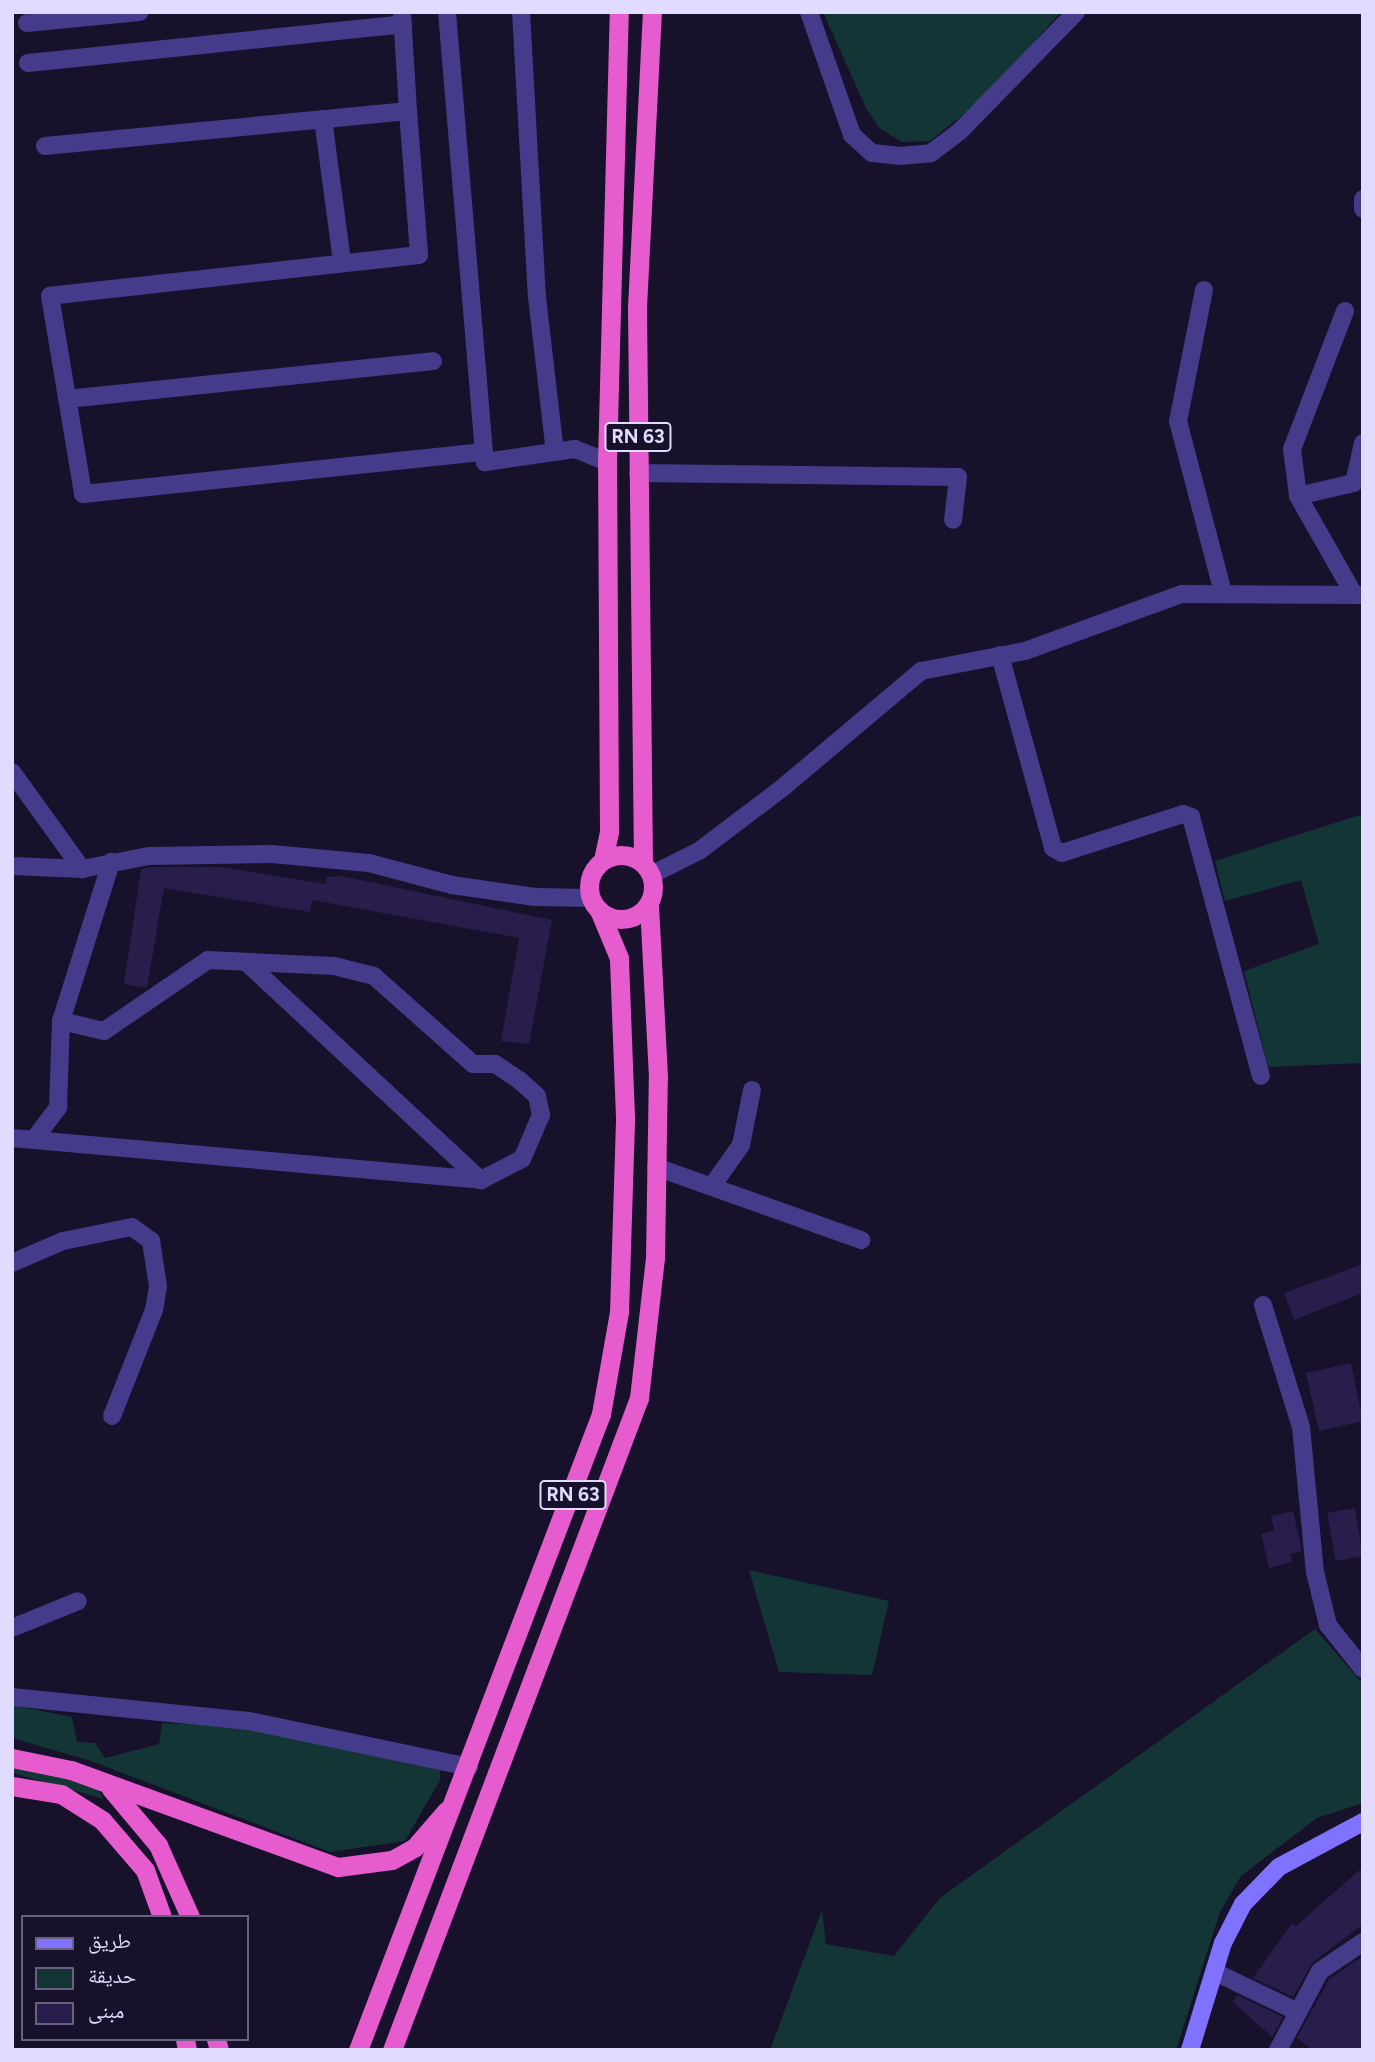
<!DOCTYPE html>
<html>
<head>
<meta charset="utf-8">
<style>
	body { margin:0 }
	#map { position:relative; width:1375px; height:2062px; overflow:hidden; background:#17112b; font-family:Figtree,"Noto Naskh Arabic",sans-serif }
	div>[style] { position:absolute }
	.green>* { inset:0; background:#143535 }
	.building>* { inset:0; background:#291d4c }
	.minor>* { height:18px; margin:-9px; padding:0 9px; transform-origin:9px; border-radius:9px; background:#443c8a }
	.tertiary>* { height:18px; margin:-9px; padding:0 9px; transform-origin:9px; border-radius:9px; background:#443c8a }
	.secondary>* { height:18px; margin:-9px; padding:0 9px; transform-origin:9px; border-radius:9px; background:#7e72ff }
	.trunk>* { height:19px; margin:-9.5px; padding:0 9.5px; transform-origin:9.5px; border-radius:9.5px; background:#e65cce }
	.trunk>.ring { margin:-9.5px; padding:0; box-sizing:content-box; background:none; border:19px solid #e65cce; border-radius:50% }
	span { translate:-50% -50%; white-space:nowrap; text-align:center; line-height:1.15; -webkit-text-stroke:5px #17112b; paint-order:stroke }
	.shield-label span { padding:2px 5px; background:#17112b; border:2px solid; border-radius:5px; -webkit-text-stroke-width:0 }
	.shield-label { font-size:19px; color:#e1dbff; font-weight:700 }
	.frame { position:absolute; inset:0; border:14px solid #e1dbff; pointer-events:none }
	.legend { position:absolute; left:21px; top:1915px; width:228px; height:126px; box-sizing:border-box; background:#17112b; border:2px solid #686280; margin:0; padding:9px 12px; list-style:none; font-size:21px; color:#e1dbff }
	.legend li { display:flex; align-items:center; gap:14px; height:35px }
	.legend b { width:35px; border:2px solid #686280 }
</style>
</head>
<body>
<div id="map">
	<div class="green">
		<i style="clip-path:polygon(823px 12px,1061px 12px,985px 97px,930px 141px,902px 142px,879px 128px,866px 108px)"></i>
		<i style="clip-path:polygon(1363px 814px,1363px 1063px,1268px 1067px,1244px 971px,1319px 944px,1301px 880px,1225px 901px,1215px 861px)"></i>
		<i style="clip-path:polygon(749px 1570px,889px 1601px,872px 1675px,779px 1672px)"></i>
		<i style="clip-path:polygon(1315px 1629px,1363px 1684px,1363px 1803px,1317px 1818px,1241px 1876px,1220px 1912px,1176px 2050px,770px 2050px,822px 1910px,826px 1944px,894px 1956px,940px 1898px)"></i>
		<i style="clip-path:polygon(12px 1705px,72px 1717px,77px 1742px,95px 1743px,105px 1758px,159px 1744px,162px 1723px,247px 1727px,440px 1770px,440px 1780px,405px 1841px,330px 1852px,91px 1761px,12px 1738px)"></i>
		<i style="clip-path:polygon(12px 1765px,60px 1775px,98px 1790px,104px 1799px,12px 1773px)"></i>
	</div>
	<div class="building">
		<i style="clip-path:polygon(150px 867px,220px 867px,326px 884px,327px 877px,341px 876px,552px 920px,529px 1044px,501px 1041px,519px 938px,312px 900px,310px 912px,164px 888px,147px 988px,124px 984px,141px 869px)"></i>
		<i style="clip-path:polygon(1363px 1264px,1363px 1293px,1294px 1320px,1284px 1293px)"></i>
		<i style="clip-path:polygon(1351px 1363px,1363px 1421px,1319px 1431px,1306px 1373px)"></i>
		<i style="clip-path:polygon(1355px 1508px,1363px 1556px,1336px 1561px,1327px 1513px)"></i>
		<i style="clip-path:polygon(1293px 1511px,1302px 1551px,1290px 1554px,1292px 1562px,1269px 1568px,1261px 1534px,1274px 1530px,1271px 1516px)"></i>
		<i style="clip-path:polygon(1363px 1867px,1363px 1924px,1313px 1962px,1293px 1997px,1253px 1978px,1292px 1923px,1296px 1926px)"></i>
		<i style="clip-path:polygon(1363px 1956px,1363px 2050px,1312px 2050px,1297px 2038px,1329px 1979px)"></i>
		<i style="clip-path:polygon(1237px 1995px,1283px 2017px,1272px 2037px,1233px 2002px)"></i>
	</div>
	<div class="minor">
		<i style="left:447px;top:12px;width:452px;rotate:85.2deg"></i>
		<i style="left:485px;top:462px;width:91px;rotate:-8.2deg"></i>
		<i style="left:575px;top:449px;width:35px;rotate:22deg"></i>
		<i style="left:521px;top:12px;width:285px;rotate:86.8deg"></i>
		<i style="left:537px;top:297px;width:156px;rotate:83.4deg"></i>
		<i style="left:809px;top:12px;width:130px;rotate:70.7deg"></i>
		<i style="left:852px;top:135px;width:27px;rotate:42deg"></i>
		<i style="left:872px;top:153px;width:27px;rotate:6deg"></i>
		<i style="left:899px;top:156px;width:32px;rotate:-5deg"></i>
		<i style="left:931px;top:153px;width:36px;rotate:-37deg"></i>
		<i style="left:960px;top:131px;width:166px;rotate:-45.7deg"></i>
		<i style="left:27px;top:23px;width:113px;rotate:-5.6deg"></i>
		<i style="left:28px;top:63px;width:377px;rotate:-5.9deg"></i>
		<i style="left:408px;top:111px;width:144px;rotate:85.6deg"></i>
		<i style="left:419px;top:255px;width:371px;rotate:173.7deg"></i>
		<i style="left:50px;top:296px;width:201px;rotate:80.5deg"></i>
		<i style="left:83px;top:494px;width:403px;rotate:-6deg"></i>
		<i style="left:323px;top:119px;width:143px;rotate:82.4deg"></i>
		<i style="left:45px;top:146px;width:365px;rotate:-5.5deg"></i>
		<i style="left:408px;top:111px;width:99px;rotate:-93.5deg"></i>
		<i style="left:1363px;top:199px;width:10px;rotate:90deg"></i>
		<i style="left:1204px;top:290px;width:134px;rotate:101.2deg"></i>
		<i style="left:1178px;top:421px;width:177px;rotate:75.3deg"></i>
		<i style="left:1345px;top:311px;width:148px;rotate:111deg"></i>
		<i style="left:1292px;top:449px;width:47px;rotate:82.7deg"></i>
		<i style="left:1298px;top:496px;width:112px;rotate:60.4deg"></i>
		<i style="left:67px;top:399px;width:368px;rotate:-5.9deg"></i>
		<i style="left:638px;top:473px;width:320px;rotate:0.7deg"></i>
		<i style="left:958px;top:477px;width:43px;rotate:96.6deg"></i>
		<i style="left:1298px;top:496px;width:57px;rotate:-13.1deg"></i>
		<i style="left:1354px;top:483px;width:41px;rotate:-77.3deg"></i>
		<i style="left:1000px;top:655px;width:200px;rotate:74.6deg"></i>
		<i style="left:1053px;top:848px;width:10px;rotate:29deg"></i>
		<i style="left:1062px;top:853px;width:127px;rotate:-17.9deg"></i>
		<i style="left:1183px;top:814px;width:9px;rotate:21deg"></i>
		<i style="left:1191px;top:817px;width:268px;rotate:74.9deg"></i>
		<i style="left:12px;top:772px;width:120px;rotate:54.2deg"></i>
		<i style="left:246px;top:962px;width:321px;rotate:42.9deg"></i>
		<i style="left:12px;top:1138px;width:471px;rotate:5.1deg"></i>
		<i style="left:481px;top:1180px;width:46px;rotate:-27.1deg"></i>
		<i style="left:522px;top:1159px;width:48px;rotate:-66.6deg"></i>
		<i style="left:541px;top:1115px;width:19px;rotate:-102deg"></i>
		<i style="left:537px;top:1096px;width:24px;rotate:-138deg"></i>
		<i style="left:519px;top:1080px;width:29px;rotate:-146deg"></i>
		<i style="left:495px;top:1064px;width:22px;rotate:180deg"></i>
		<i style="left:473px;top:1064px;width:132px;rotate:-138.4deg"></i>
		<i style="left:374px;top:976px;width:41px;rotate:-166deg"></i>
		<i style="left:334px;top:966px;width:126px;rotate:-177.3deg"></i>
		<i style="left:208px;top:960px;width:126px;rotate:145.7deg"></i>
		<i style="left:104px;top:1031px;width:44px;rotate:-166.9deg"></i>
		<i style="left:35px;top:1138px;width:39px;rotate:-53deg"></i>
		<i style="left:58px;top:1107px;width:86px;rotate:-88deg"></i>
		<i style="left:61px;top:1021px;width:167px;rotate:-72.5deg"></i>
		<i style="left:656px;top:1167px;width:218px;rotate:19.6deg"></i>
		<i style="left:712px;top:1186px;width:50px;rotate:-54.7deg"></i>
		<i style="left:741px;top:1145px;width:56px;rotate:-78.7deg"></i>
		<i style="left:12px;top:1263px;width:56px;rotate:-23.3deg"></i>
		<i style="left:63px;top:1241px;width:70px;rotate:-11.5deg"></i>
		<i style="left:132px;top:1227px;width:24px;rotate:36deg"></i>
		<i style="left:151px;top:1241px;width:46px;rotate:81.2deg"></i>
		<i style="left:158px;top:1286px;width:24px;rotate:99deg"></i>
		<i style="left:154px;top:1310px;width:114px;rotate:111.6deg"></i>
		<i style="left:1263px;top:1305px;width:128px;rotate:72.7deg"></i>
		<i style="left:1301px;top:1427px;width:146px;rotate:84.5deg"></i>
		<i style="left:1315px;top:1572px;width:55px;rotate:76.2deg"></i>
		<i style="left:1328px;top:1625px;width:56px;rotate:51.5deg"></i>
		<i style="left:12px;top:1628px;width:71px;rotate:-22.2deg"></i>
		<i style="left:12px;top:1697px;width:238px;rotate:5.8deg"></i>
		<i style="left:249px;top:1721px;width:225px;rotate:11.8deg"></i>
		<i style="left:1215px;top:1972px;width:90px;rotate:25.7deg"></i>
		<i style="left:1278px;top:2050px;width:89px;rotate:-62deg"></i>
		<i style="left:1320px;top:1971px;width:52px;rotate:-34deg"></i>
	</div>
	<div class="tertiary">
		<i style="left:12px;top:866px;width:70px;rotate:2.5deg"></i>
		<i style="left:82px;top:869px;width:68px;rotate:-11deg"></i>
		<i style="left:149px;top:856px;width:123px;rotate:-0.9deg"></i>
		<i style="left:272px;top:854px;width:97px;rotate:5.3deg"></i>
		<i style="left:369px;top:863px;width:86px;rotate:14.8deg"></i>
		<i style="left:452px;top:885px;width:84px;rotate:8.2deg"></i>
		<i style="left:535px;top:897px;width:56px;rotate:1deg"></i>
		<i style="left:651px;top:875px;width:54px;rotate:-26.6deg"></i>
		<i style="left:699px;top:851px;width:103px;rotate:-37.1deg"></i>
		<i style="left:781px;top:789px;width:183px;rotate:-40.1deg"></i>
		<i style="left:921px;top:671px;width:106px;rotate:-10.9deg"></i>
		<i style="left:1025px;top:651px;width:167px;rotate:-20deg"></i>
		<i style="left:1182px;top:594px;width:181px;rotate:0.3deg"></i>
	</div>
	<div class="secondary">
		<i style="left:1190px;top:2050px;width:112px;rotate:-72.9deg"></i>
		<i style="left:1223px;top:1943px;width:44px;rotate:-62.9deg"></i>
		<i style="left:1243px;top:1904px;width:52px;rotate:-45.8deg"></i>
		<i style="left:1279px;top:1867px;width:95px;rotate:-28.2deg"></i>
	</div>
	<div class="trunk">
		<i class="ring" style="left:589px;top:855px;width:45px;height:45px"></i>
		<i style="left:603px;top:860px;width:30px;rotate:-78deg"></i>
		<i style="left:609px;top:831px;width:369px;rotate:-90.3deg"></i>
		<i style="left:607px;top:462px;width:450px;rotate:-88.5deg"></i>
		<i style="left:643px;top:863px;width:556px;rotate:-90.62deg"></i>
		<i style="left:637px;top:307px;width:295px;rotate:-87.1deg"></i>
		<i style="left:12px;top:1758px;width:60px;rotate:11.5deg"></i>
		<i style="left:71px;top:1770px;width:284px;rotate:20deg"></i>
		<i style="left:338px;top:1867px;width:54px;rotate:-7.4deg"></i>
		<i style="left:392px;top:1860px;width:26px;rotate:-29deg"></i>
		<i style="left:415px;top:1847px;width:48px;rotate:-49.3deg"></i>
		<i style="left:12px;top:1786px;width:50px;rotate:9.3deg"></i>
		<i style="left:61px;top:1794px;width:49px;rotate:32.4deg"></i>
		<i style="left:102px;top:1820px;width:66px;rotate:49.3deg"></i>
		<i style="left:145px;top:1870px;width:50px;rotate:70.1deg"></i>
		<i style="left:111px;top:1789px;width:73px;rotate:50deg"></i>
		<i style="left:158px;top:1845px;width:79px;rotate:66deg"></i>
		<i style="left:185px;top:2039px;width:11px;rotate:80deg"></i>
		<i style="left:216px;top:2039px;width:11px;rotate:75deg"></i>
		<i style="left:358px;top:2050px;width:681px;rotate:-69.09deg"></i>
		<i style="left:601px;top:1414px;width:104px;rotate:-80deg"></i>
		<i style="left:619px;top:1312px;width:195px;rotate:-88.2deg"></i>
		<i style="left:625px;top:1117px;width:159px;rotate:-92.2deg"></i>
		<i style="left:619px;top:958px;width:52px;rotate:-112.6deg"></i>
		<i style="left:392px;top:2050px;width:697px;rotate:-69.25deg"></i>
		<i style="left:639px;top:1398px;width:141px;rotate:-83.5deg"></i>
		<i style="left:655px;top:1258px;width:181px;rotate:-89.1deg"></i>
		<i style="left:658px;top:1077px;width:174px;rotate:-93deg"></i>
	</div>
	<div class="shield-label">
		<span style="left:638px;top:437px">RN 63</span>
		<span style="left:573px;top:1495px">RN 63</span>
	</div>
	<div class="frame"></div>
	<ul class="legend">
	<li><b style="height:9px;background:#7e72ff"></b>طريق</li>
	<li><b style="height:19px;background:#143535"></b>حديقة</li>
	<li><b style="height:19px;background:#291d4c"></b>مبنى</li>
	</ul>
</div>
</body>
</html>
